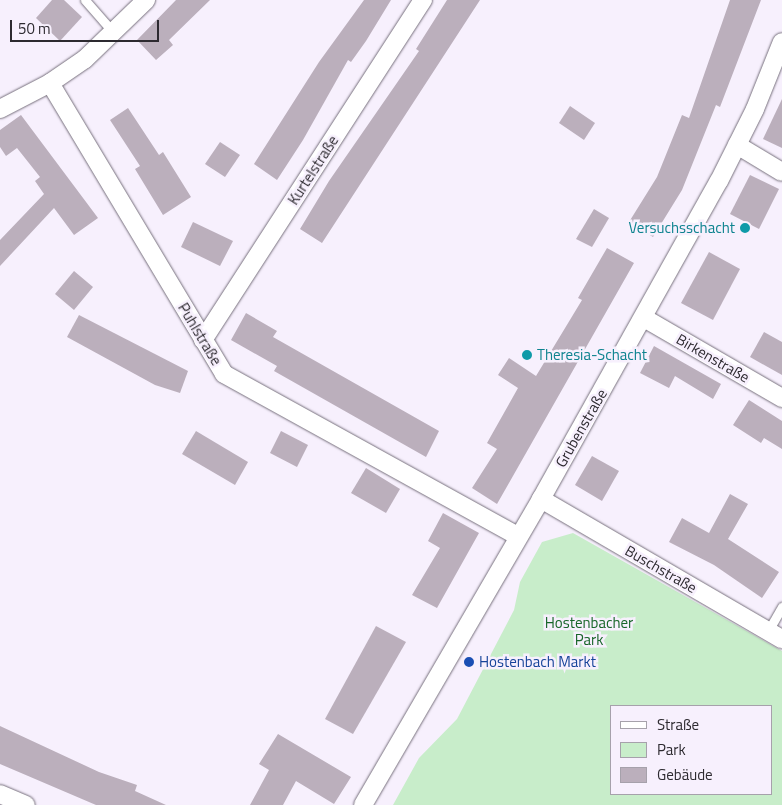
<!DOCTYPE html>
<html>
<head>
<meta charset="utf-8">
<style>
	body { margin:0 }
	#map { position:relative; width:782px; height:805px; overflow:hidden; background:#f7f0fd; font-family:"Titillium Web",sans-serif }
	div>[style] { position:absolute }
	.green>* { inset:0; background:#c8edca }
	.building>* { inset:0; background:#bbafbc }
	.roads { filter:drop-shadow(0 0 1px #77707d) drop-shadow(0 0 1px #77707d) }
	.lane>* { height:9px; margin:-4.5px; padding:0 4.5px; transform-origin:4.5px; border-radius:4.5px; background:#fff }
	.street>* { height:18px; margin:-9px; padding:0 9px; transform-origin:9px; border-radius:9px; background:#fff }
	.dots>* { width:14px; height:14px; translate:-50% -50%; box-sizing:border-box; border:2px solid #f7f0fd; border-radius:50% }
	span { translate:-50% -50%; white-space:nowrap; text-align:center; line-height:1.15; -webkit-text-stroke:5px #f7f0fd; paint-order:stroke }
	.street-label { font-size:15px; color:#2d2a30 }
	.culture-label { font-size:15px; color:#0d838f }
	.right { translate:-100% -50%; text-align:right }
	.left { translate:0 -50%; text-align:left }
	.park-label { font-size:15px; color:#186629 }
	.transit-label { font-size:15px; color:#164399 }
	.legend { position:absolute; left:610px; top:705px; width:162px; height:90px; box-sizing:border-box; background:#f7f0fd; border:1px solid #a6a1ab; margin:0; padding:6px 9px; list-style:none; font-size:15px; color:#2d2a30 }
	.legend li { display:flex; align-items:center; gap:10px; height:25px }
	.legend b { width:25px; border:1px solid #a6a1ab }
	.scale { position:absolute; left:10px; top:20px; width:149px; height:22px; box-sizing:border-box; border:2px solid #2d2a30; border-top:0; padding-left:6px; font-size:15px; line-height:18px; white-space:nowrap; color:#2d2a30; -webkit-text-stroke:4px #f7f0fd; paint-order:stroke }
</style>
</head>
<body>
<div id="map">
	<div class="green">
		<i style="clip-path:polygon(evenodd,573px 533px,782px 651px,782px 805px,393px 805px,419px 758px,457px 719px,514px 610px,520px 582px,542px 542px,573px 533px,771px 706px,771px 794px,611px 794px,611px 706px,771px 706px)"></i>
	</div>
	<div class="building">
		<i style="clip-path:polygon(52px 0,64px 0,82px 17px,60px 41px,36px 18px)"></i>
		<i style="clip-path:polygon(176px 0,210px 0,169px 40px,173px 45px,156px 60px,137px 40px)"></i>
		<i style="clip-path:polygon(364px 0,391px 0,366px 41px,351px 62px,348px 60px,303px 140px,277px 180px,254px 164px,319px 62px)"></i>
		<i style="clip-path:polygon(447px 0,480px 0,322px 243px,300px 229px,329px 181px,419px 51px,416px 49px)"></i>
		<i style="clip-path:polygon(730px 0,761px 0,720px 107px,716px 105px,682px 190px,653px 237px,629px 222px,657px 177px,682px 115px,689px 118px)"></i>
		<i style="clip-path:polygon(782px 99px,782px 148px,763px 139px)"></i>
		<i style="clip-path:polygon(570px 106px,595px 123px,584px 140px,559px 123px)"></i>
		<i style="clip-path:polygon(128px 108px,159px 155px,163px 152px,191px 197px,163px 215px,135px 169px,140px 166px,110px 120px)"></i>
		<i style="clip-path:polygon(21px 115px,98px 218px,74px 235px,54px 208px,0 266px,0 240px,44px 194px,35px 181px,40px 177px,17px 148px,6px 156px,0 147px,0 130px)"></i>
		<i style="clip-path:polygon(220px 142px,240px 155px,225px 177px,205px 164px)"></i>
		<i style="clip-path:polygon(750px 175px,779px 189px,759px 229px,730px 214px)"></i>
		<i style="clip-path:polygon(594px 209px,609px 218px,592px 247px,576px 239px)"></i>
		<i style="clip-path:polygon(193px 222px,233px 241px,220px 266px,181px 247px)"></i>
		<i style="clip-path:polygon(607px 248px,634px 263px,497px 504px,472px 488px,497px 449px,487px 443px,518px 388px,498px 375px,509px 358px,536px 376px,582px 300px,578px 298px)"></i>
		<i style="clip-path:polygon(709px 252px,740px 269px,713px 320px,681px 303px)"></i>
		<i style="clip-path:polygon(74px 271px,93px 287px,74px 310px,55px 294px)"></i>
		<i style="clip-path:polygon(246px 313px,277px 331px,273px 337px,439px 431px,426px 457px,274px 371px,277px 366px,231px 340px)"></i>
		<i style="clip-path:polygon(79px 315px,188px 371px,180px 393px,155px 385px,67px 337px)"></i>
		<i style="clip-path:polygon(764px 332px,782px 342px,782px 375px,750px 357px)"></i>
		<i style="clip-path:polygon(654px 346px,721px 384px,713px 399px,675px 376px,669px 388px,640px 373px)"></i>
		<i style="clip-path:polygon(749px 400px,782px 421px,782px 449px,764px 438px,761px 443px,733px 425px)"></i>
		<i style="clip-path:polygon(196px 431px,248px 462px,235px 485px,182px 454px)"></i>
		<i style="clip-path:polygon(281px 431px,308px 445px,297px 467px,270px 453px)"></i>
		<i style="clip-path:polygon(592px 456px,619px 471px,602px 501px,575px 485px)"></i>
		<i style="clip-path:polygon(366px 468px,400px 489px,386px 513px,351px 493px)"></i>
		<i style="clip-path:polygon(730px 494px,748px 504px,728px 539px,779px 572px,762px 598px,714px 565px,669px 542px,682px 518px,709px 533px)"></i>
		<i style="clip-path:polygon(443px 513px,479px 533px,437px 608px,412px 595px,440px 548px,428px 541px)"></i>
		<i style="clip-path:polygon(376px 626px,406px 642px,353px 734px,325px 719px)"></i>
		<i style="clip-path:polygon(0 726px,99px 772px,137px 785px,135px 791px,166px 805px,96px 805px,0 764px)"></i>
		<i style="clip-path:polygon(278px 734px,351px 777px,334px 804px,296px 781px,283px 805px,250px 805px,269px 770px,259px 764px)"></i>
	</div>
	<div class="roads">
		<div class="lane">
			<i style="left:85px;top:0;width:43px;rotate:48.8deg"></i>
			<i style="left:768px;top:631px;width:28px;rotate:-60deg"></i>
		</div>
		<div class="street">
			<i style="left:50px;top:83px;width:339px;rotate:59.1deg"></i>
			<i style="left:224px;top:374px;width:336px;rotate:28.9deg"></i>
			<i style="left:0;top:109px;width:56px;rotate:-27.5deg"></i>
			<i style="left:50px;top:83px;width:42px;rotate:-34.4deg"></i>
			<i style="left:85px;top:59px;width:85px;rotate:-44deg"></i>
			<i style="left:737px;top:145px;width:52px;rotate:31deg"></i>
			<i style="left:644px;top:318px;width:160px;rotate:30.1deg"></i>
			<i style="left:203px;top:340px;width:405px;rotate:-57.1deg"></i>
			<i style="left:541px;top:499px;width:279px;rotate:30.2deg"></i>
			<i style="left:0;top:794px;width:28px;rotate:23deg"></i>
			<i style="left:363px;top:805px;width:354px;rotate:-59.8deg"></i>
			<i style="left:541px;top:499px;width:364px;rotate:-60.8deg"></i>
			<i style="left:719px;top:181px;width:80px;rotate:-63.4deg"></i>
			<i style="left:755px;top:109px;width:72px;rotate:-68.1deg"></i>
		</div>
	</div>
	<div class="dots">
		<i style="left:745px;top:228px;background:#0f9aa8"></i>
		<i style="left:527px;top:355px;background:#0f9aa8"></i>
		<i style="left:469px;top:662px;background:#1a4fb4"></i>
	</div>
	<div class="street-label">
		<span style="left:313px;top:170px;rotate:-57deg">Kurtelstraße</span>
		<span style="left:200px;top:334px;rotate:59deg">Puhlstraße</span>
		<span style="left:713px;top:358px;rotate:30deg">Birkenstraße</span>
		<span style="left:581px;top:428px;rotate:-60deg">Grubenstraße</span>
		<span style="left:661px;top:569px;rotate:30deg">Buschstraße</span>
	</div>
	<div class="culture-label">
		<span class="right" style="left:735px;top:228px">Versuchsschacht</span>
		<span class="left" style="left:537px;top:355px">Theresia-Schacht</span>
	</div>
	<div class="park-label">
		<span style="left:589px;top:631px">Hostenbacher<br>Park</span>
	</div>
	<div class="transit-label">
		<span class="left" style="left:479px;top:662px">Hostenbach Markt</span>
	</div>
	<ul class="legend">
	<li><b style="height:6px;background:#fff"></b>Straße</li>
	<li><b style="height:14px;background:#c8edca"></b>Park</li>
	<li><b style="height:14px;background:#bbafbc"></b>Gebäude</li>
	</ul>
	<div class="scale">50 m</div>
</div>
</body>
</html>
